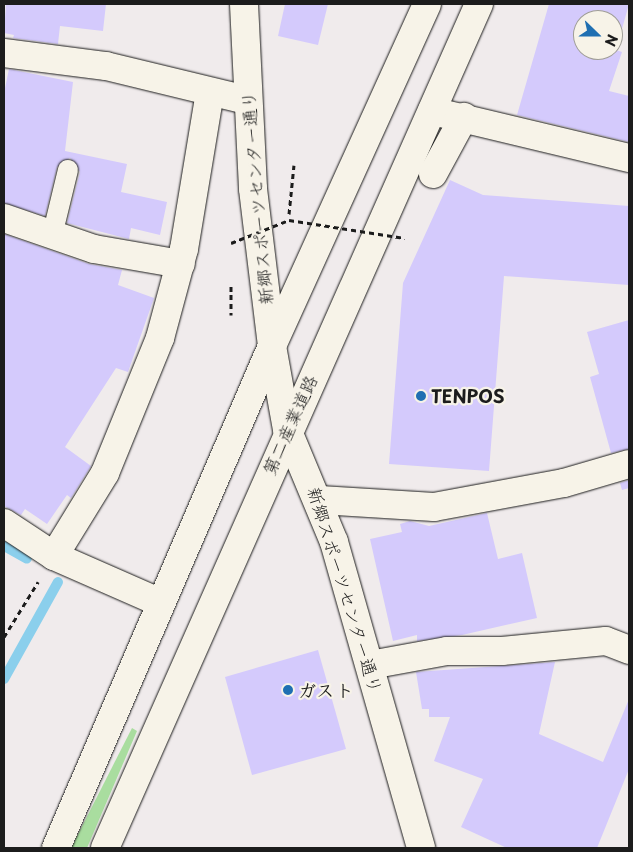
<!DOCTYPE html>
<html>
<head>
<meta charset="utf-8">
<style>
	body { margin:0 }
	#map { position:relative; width:633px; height:852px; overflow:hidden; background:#f0ebec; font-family:"Playpen Sans","Klee One",sans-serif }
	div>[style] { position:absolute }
	.green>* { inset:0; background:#a9dd9f }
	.stream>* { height:10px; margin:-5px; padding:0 5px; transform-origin:5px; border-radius:5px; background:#8bcfec }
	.building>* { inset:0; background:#d4cafc }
	.path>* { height:3px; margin-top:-1.5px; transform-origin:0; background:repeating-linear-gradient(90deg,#1c1c1c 0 5px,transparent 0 9px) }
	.roads { filter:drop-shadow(0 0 1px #1c1c1c) drop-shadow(0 0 1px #1c1c1c) }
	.lane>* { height:20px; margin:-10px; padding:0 10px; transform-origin:10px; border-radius:10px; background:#f7f3e8 }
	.street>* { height:28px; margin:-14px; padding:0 14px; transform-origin:14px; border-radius:14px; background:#f7f3e8 }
	.secondary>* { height:28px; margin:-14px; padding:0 14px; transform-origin:14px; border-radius:14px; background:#f7f3e8 }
	.primary>* { height:28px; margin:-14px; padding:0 14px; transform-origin:14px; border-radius:14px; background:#f7f3e8 }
	.path-bridge>* { height:3px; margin-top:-1.5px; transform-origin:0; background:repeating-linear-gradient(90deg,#1c1c1c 0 5px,transparent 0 9px) }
	.dots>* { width:14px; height:14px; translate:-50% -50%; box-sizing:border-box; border:2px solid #f7f3e8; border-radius:50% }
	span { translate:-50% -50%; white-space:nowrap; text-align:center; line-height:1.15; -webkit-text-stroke:4.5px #f7f3e8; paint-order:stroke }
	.street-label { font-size:18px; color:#1c1c1c }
	.poi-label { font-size:18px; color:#1c1c1c; font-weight:700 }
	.left { translate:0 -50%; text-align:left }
	.frame { position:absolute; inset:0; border:5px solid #1c1c1c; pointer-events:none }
	.north { position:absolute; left:573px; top:10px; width:50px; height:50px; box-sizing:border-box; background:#f7f3e8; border:1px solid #9f9d96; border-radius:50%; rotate:112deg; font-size:14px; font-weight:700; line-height:20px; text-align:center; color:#1c1c1c }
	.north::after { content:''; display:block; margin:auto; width:18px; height:22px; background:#1f6fb2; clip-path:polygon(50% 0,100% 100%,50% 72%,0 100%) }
</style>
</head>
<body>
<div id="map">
	<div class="green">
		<i style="clip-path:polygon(132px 728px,137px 731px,87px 848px,71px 848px)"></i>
	</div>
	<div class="stream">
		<i style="left:4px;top:546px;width:26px;rotate:29deg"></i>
		<i style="left:4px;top:679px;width:111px;rotate:-60.9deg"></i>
	</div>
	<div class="building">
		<i style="clip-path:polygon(6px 4px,106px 4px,103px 31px,60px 26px,58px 44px,13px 38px,14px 35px,4px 33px)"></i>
		<i style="clip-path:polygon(285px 4px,328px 4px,318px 45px,278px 36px)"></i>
		<i style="clip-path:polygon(evenodd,549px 4px,629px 4px,616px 50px,622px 52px,609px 91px,629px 96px,629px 142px,517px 115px,549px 4px,583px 20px,613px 20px,613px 50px,583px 50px,583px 20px)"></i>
		<i style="clip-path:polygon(9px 69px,73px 82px,65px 151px,127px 164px,121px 192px,167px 202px,160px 235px,131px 228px,129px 239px,67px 223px,80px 172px,70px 158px,57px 167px,45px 216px,4px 203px,4px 93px)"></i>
		<i style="clip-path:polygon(450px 180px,483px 195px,629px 206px,629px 285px,504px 276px,489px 471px,389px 464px,403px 283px)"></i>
		<i style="clip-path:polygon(4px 234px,89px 264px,122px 270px,118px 285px,154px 298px,128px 372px,116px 368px,65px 447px,91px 466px,71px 498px,67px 495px,47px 524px,25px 509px,21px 515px,4px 506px)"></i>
		<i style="clip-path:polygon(629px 320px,629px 449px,611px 453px,590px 377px,599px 374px,587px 332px)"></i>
		<i style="clip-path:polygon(629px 480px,629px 488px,622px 490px,620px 483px)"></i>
		<i style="clip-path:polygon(487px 513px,498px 559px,522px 553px,537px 618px,462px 635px,417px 641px,417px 635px,393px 641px,370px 539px,402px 532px,400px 524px,410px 521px,429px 526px)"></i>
		<i style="clip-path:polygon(318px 650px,346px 749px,252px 775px,225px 677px)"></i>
		<i style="clip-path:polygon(555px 662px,539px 734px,603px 762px,629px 699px,629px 769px,597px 848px,507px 848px,461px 827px,483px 779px,434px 761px,450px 717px,429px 717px,429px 709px,422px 709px,416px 672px)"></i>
	</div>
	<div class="path">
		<i style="left:289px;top:214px;width:49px;rotate:-84.2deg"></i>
		<i style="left:231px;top:286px;width:29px;rotate:90deg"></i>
		<i style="left:4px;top:637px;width:65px;rotate:-58.3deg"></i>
	</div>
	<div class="roads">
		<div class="lane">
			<i style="left:52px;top:236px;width:68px;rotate:-76.4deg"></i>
		</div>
		<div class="street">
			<i style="left:4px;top:53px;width:103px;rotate:7.3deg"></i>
			<i style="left:106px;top:66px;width:145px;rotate:13.6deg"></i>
			<i style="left:432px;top:111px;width:203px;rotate:13.4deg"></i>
			<i style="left:433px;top:174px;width:65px;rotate:-61.5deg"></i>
			<i style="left:4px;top:218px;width:95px;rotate:19deg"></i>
			<i style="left:94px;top:249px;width:88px;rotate:9.8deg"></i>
			<i style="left:320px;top:500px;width:114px;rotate:3.5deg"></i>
			<i style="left:434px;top:507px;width:132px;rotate:-10.5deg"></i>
			<i style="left:564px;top:483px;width:68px;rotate:-16.3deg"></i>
			<i style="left:4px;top:523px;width:60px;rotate:33.4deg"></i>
			<i style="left:54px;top:556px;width:117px;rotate:23.7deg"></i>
			<i style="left:54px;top:556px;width:97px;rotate:-58.4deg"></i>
			<i style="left:105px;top:473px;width:146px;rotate:-67.8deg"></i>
			<i style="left:160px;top:338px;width:92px;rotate:-74.9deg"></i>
			<i style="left:184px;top:249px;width:159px;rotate:-80.6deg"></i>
			<i style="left:370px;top:665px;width:78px;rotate:-10.3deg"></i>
			<i style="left:447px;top:651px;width:55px"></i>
			<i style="left:502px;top:651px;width:104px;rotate:-5.5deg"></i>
			<i style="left:606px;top:641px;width:25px;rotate:21deg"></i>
		</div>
		<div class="secondary">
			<i style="left:244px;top:4px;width:185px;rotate:87.2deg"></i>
			<i style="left:253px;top:189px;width:158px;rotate:83.1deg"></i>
			<i style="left:272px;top:346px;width:84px;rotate:79.8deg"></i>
			<i style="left:287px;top:429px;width:122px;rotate:67.4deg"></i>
			<i style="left:334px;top:542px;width:318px;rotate:74.1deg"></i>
		</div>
		<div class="primary">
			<i style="left:56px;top:848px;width:546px;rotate:-66.72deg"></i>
			<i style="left:272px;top:346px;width:375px;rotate:-65.6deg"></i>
			<i style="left:105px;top:848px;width:923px;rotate:-66.1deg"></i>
		</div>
	</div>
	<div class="path-bridge">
		<i style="left:231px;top:243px;width:62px;rotate:-21.6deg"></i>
		<i style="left:289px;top:220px;width:117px;rotate:8.8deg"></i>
	</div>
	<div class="dots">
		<i style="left:421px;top:396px;background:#1f6fb2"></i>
		<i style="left:288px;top:690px;background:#1f6fb2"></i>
	</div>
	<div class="street-label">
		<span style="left:257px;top:198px;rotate:-95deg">新郷スポーツセンター通り</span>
		<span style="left:290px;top:425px;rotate:-66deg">第二産業道路</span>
		<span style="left:345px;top:590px;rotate:73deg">新郷スポーツセンター通り</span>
	</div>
	<div class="poi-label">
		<span class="left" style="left:431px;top:396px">TENPOS</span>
		<span class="left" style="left:298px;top:690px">ガスト</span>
	</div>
	<div class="frame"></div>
	<div class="north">N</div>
</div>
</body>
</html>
